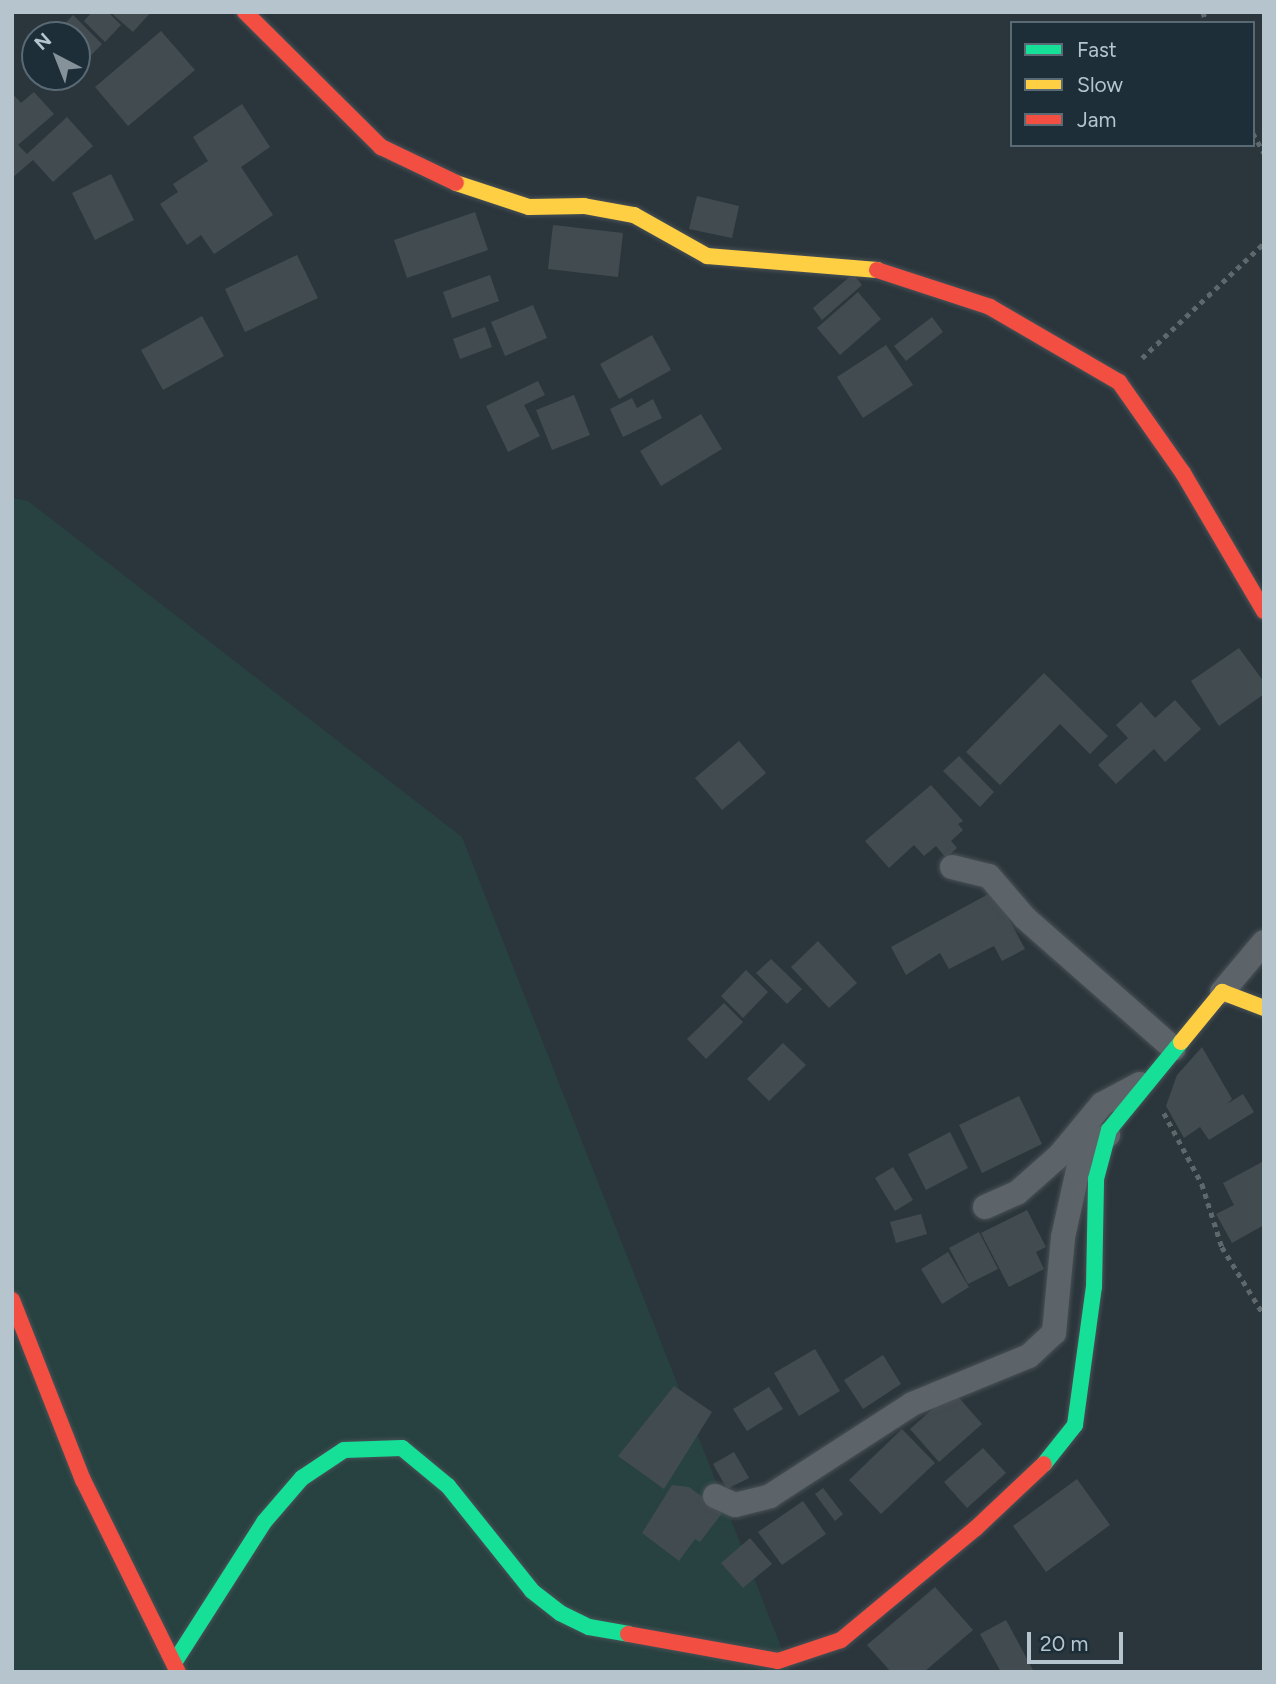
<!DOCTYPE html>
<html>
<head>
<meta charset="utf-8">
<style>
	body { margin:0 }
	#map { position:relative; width:1276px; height:1684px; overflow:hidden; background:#2b363c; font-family:Figtree,sans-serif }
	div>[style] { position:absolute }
	.green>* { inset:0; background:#274240 }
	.building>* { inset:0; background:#424b50 }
	.path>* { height:4.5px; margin-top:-2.25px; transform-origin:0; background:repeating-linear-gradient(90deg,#5e686c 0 5px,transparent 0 10px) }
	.roads { filter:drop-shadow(0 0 2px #495156) drop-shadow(0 0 2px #495156) }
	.street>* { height:24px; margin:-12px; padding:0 12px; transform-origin:12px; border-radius:12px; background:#5c6469 }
	.fast>* { height:16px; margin:-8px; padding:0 8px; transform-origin:8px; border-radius:8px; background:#16e098 }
	.slow>* { height:16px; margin:-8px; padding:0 8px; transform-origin:8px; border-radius:8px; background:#ffcf43 }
	.jam>* { height:16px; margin:-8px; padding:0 8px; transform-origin:8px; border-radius:8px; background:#f24e42 }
	span { translate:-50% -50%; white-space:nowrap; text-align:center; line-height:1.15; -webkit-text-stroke:5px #1d2e38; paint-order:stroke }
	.frame { position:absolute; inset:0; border:14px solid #b5c4cd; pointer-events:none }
	.legend { position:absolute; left:1010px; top:21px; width:245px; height:126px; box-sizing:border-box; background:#1d2e38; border:2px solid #5a6a74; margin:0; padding:9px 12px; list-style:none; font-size:21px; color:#b5c4cd }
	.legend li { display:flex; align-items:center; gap:14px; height:35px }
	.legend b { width:35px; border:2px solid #5a6a74 }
	.north { position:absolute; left:21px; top:21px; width:70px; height:70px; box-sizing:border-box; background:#1d2e38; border:2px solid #5a6a74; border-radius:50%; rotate:318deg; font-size:19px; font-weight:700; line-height:28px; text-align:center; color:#b5c4cd }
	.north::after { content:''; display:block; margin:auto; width:24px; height:32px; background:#85929a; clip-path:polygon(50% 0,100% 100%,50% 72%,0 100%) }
	.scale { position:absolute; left:1027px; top:1632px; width:96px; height:32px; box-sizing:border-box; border:4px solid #b5c4cd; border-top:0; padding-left:9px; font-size:21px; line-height:24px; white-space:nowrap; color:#b5c4cd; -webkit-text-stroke:5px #1d2e38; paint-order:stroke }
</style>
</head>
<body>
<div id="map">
	<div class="green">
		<i style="clip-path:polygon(12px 498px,28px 501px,462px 837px,791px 1672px,12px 1672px)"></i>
	</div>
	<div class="building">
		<i style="clip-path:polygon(92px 12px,108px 12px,121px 25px,105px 42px,84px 21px)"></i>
		<i style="clip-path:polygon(110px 12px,151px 12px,133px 32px)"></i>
		<i style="clip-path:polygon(73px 15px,102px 44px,77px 70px,77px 35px,54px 35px)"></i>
		<i style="clip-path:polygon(161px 31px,195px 70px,128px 126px,95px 87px)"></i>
		<i style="clip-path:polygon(34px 92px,54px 114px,18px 145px,27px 154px,67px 117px,93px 146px,53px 182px,33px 160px,12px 178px,12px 93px,21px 103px)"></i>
		<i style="clip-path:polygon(242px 104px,270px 147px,241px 167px,273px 215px,214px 254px,201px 235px,187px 245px,160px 204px,178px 192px,173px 184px,208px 161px,193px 137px)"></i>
		<i style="clip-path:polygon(111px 174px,134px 220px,95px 240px,72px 193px)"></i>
		<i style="clip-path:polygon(697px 196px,739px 206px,732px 238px,689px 229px)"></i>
		<i style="clip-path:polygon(475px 212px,488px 250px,407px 278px,394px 240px)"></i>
		<i style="clip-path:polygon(553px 225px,623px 233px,618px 277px,548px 269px)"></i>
		<i style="clip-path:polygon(297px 255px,318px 298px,245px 332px,225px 289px)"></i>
		<i style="clip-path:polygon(853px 274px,862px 285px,822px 320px,813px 308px)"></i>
		<i style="clip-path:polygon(490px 275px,499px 301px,452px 318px,443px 292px)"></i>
		<i style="clip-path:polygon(858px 292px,881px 319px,840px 355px,817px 328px)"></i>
		<i style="clip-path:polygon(533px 305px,547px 338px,505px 356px,491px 322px)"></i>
		<i style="clip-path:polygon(202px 316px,224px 356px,163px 390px,141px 350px)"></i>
		<i style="clip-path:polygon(932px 317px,943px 332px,906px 361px,894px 346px)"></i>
		<i style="clip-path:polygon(485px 327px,492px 347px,460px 359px,453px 339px)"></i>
		<i style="clip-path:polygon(652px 335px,671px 370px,619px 399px,600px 364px)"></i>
		<i style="clip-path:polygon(886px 345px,913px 385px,863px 418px,837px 377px)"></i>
		<i style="clip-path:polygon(538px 381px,545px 395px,524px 405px,540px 436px,508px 452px,486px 406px)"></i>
		<i style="clip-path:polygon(574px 395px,590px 435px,552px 450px,536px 410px)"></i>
		<i style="clip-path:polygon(632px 398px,637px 408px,653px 399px,662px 418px,623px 437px,610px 409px)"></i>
		<i style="clip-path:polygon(701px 414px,722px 449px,661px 486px,640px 451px)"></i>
		<i style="clip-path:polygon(1239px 648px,1264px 682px,1264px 694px,1219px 726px,1191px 681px)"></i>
		<i style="clip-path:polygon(1044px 673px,1108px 736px,1090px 754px,1060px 724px,1000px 785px,966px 752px)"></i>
		<i style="clip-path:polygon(1175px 700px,1201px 729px,1165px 762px,1154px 749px,1116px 784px,1098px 765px,1128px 738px,1116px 725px,1141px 702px,1155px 718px)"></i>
		<i style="clip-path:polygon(739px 741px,766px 773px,722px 810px,695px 778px)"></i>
		<i style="clip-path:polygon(959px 756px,994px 792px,980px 807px,943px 771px)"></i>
		<i style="clip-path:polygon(931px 785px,963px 821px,958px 824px,963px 830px,951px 841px,957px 848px,946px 858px,936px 846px,924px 856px,914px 845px,889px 868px,865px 841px)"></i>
		<i style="clip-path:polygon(994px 891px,1025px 949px,1002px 961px,994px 946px,949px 969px,940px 953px,906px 975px,891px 947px)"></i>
		<i style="clip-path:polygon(818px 941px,857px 983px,829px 1008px,791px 967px)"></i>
		<i style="clip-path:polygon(771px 959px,802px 989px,787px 1004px,756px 973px)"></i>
		<i style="clip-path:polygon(746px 970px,768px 992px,743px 1018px,721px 996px)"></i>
		<i style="clip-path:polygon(724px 1003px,743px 1022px,706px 1059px,687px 1039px)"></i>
		<i style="clip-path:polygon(783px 1043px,806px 1065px,769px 1101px,747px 1079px)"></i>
		<i style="clip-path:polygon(1202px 1047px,1232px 1099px,1227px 1104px,1243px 1094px,1254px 1112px,1209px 1140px,1200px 1127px,1184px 1138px,1166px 1106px,1177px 1075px)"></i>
		<i style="clip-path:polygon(1019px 1096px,1042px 1144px,982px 1173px,959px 1125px)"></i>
		<i style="clip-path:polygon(950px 1132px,968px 1168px,926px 1190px,908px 1154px)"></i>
		<i style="clip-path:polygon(1264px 1161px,1264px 1225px,1232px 1243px,1216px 1214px,1234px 1205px,1223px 1183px)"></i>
		<i style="clip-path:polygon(893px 1167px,913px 1200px,895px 1211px,875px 1178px)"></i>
		<i style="clip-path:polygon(1027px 1210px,1046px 1247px,1036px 1252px,1044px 1269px,1009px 1287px,981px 1233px)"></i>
		<i style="clip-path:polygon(921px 1214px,927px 1234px,896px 1243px,890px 1222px)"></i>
		<i style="clip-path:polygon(979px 1232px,998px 1269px,968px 1284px,949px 1248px)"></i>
		<i style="clip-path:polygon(948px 1252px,969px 1287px,942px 1304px,921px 1269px)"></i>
		<i style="clip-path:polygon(815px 1349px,840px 1391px,799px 1416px,774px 1373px)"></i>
		<i style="clip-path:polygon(883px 1355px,901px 1384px,863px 1409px,844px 1380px)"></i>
		<i style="clip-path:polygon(674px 1386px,712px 1412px,664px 1489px,618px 1456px)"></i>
		<i style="clip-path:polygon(769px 1387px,783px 1409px,747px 1431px,733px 1409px)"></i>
		<i style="clip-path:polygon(953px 1391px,982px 1424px,939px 1462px,910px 1429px)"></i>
		<i style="clip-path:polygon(902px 1429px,935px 1463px,881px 1514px,849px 1480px)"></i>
		<i style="clip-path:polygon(983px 1448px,1006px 1473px,967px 1508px,944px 1482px)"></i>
		<i style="clip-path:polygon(734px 1452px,749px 1478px,727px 1489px,713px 1464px)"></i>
		<i style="clip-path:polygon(1077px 1479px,1110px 1525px,1046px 1572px,1013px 1526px)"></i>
		<i style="clip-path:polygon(672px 1485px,689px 1487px,723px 1512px,700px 1542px,695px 1539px,679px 1561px,642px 1533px)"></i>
		<i style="clip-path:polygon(823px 1488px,843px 1514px,835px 1521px,815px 1494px)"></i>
		<i style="clip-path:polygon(803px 1501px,826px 1534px,782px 1565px,758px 1532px)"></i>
		<i style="clip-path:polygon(750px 1538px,772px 1564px,743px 1588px,721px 1563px)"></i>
		<i style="clip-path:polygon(935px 1587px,973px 1630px,924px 1672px,891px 1672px,867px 1645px)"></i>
		<i style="clip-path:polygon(1006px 1620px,1034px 1672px,1001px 1672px,980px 1634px)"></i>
	</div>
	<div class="path">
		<i style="left:1203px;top:12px;width:12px;rotate:70deg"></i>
		<i style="left:1253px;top:133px;width:23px;rotate:61deg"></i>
		<i style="left:1142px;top:358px;width:168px;rotate:-43.3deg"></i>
		<i style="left:1164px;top:1113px;width:81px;rotate:61.8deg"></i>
		<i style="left:1202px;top:1184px;width:66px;rotate:72.4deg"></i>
		<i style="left:1222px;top:1247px;width:80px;rotate:58.3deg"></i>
	</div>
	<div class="roads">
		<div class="street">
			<i style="left:952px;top:867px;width:38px;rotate:14deg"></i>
			<i style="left:989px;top:876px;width:55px;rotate:49.4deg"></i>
			<i style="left:1025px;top:918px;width:198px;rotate:41.3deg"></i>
			<i style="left:1222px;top:992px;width:65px;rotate:-50deg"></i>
			<i style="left:985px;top:1207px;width:35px;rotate:-24deg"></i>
			<i style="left:1017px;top:1193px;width:57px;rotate:-41.5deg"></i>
			<i style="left:1060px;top:1155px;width:66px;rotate:-50.5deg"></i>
			<i style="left:1102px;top:1104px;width:43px;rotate:-27.8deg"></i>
			<i style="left:715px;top:1496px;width:22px;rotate:24deg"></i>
			<i style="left:735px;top:1505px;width:36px;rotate:-14deg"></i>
			<i style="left:770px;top:1496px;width:169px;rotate:-32.9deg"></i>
			<i style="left:912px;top:1404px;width:126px;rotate:-22.3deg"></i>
			<i style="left:1029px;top:1356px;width:34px;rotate:-43deg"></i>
			<i style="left:1054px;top:1333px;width:96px;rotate:-84.6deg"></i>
			<i style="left:1063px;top:1237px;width:87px;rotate:-77.4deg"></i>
			<i style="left:1082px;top:1152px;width:31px;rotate:-33deg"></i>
		</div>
		<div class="fast">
			<i style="left:1044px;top:1464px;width:50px;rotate:-51.5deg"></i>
			<i style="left:1075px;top:1425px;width:139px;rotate:-82.2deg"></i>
			<i style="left:1094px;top:1287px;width:108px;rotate:-88.9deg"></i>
			<i style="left:1096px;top:1179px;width:51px;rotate:-75.1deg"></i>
			<i style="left:1109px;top:1130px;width:114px;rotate:-50.7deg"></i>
			<i style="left:174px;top:1663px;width:167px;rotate:-57.4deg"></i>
			<i style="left:264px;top:1522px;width:58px;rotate:-49.2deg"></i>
			<i style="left:302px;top:1478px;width:50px;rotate:-33.7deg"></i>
			<i style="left:344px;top:1450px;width:58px;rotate:-2deg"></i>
			<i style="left:402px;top:1448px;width:60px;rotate:39.6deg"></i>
			<i style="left:448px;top:1486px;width:134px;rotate:51.3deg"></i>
			<i style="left:532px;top:1591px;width:36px;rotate:38deg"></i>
			<i style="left:560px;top:1613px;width:32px;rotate:26deg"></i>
			<i style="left:589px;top:1627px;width:40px;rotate:10deg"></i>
		</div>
		<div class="slow">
			<i style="left:456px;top:183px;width:77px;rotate:18.2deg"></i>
			<i style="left:529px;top:207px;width:55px;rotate:-1deg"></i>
			<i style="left:584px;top:206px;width:51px;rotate:10.2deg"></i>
			<i style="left:634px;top:215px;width:84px;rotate:29.3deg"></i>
			<i style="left:707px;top:256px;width:171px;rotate:4.7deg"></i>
			<i style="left:1181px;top:1042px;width:65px;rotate:-50.6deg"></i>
			<i style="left:1222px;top:992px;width:45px;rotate:20.9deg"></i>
		</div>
		<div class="jam">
			<i style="left:245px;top:12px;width:192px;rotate:44.8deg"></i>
			<i style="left:381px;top:147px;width:83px;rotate:25.6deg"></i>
			<i style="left:877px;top:270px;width:119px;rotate:18.1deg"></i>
			<i style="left:990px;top:307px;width:149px;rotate:30.2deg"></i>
			<i style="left:1119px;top:382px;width:111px;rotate:54.9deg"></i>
			<i style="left:1183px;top:473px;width:160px;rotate:59.6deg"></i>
			<i style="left:12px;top:1300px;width:193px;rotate:68.5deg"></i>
			<i style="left:83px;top:1480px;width:214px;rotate:63.7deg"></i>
			<i style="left:628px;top:1634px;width:152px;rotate:10.2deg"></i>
			<i style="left:778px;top:1661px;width:66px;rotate:-18.4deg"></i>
			<i style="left:841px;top:1640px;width:175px;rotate:-39.7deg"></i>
			<i style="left:976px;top:1528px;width:93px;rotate:-43.3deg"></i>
		</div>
	</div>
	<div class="frame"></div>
	<ul class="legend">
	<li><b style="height:9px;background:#16e098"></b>Fast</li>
	<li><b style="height:9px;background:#ffcf43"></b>Slow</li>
	<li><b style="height:9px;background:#f24e42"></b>Jam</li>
	</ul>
	<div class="north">N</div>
	<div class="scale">20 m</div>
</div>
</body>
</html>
